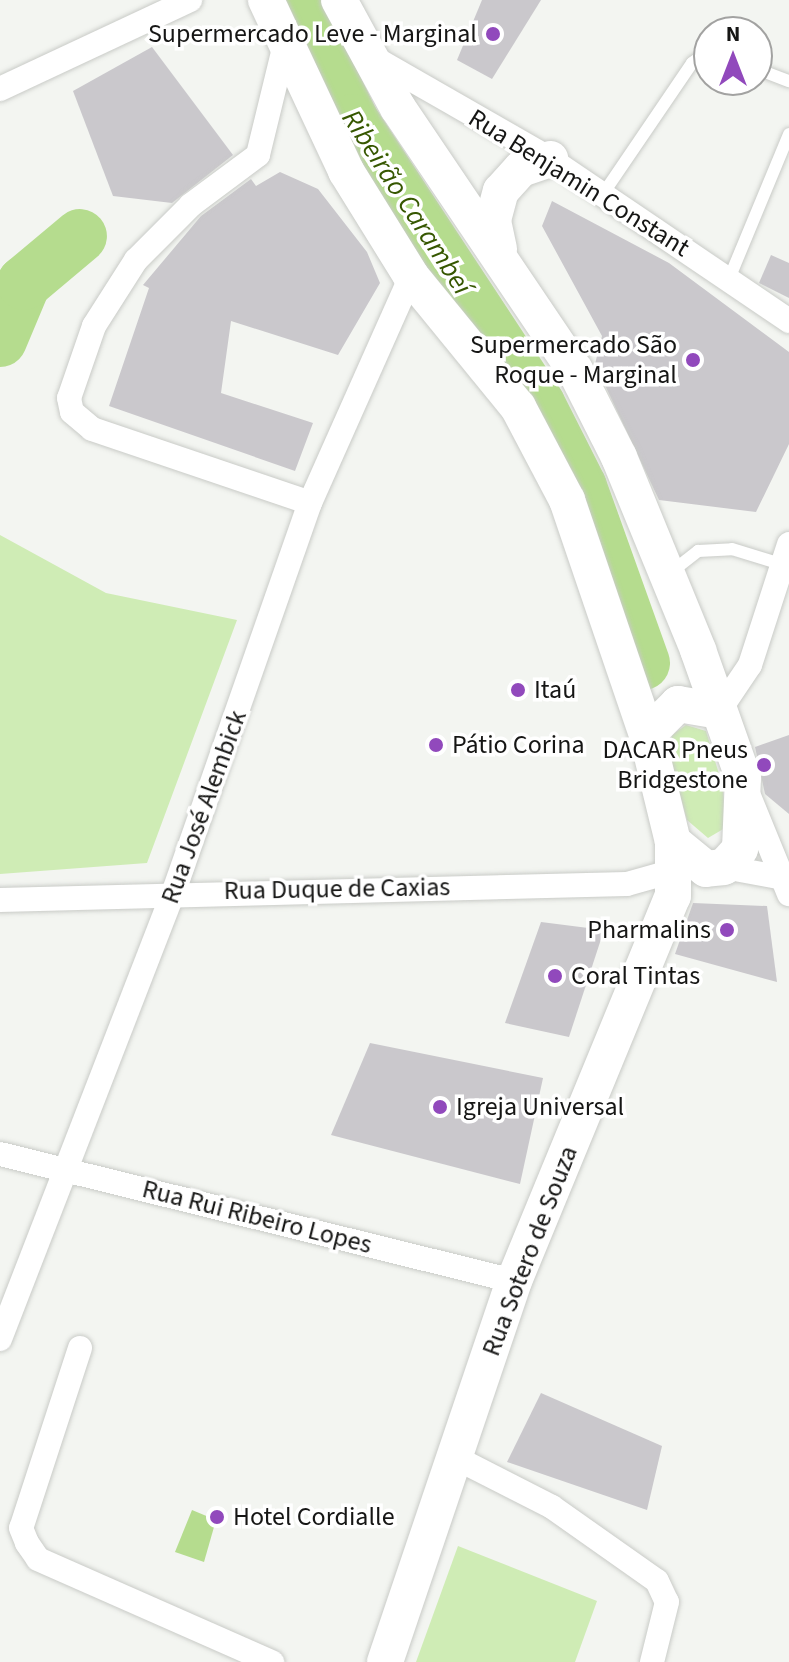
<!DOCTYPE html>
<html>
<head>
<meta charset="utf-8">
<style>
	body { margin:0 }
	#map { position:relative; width:789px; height:1662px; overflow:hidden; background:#f3f5f1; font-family:"Source Sans 3",sans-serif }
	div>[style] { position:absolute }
	.green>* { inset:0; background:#cfecb5 }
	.water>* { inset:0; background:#b5dc8e }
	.river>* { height:54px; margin:-27px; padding:0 27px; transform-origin:27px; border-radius:27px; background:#b5dc8e }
	.building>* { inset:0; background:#cac8cc }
	.roads { filter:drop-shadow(0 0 2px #c9cbc7) drop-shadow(0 0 2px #c9cbc7) }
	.service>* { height:12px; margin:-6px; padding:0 6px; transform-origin:6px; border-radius:6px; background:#fff }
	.minor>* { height:24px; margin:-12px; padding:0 12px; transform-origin:12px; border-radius:12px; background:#fff }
	.secondary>* { height:36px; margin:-18px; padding:0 18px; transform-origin:18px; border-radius:18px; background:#fff }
	.dots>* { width:22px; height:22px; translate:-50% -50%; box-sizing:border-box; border:4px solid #fff; border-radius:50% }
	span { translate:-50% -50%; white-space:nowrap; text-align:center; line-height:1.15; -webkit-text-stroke:7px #fff; paint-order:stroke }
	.poi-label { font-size:26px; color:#161615 }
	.right { translate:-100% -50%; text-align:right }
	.left { translate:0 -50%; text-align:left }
	.street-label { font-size:26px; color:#161615 }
	.water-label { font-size:28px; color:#365700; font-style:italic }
	.north { position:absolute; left:693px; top:16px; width:80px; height:80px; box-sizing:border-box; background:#fff; border:2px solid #a2a2a1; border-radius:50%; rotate:0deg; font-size:22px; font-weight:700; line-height:32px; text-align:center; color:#161615 }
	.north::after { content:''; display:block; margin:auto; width:28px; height:36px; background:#9149bc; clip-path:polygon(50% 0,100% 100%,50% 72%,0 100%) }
</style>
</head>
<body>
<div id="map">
	<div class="green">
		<i style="clip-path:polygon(0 535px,106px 593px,237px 620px,147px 863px,0 874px)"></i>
		<i style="clip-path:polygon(686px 725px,706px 731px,723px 787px,725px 828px,708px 838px,687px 820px,669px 755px,672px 735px)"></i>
		<i style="clip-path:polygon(458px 1546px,597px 1601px,575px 1662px,416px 1662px)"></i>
	</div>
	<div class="water">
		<i style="clip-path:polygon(192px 1510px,216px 1520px,204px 1562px,175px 1552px)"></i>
	</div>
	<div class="river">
		<i style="left:293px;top:0;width:135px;rotate:64deg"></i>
		<i style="left:352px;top:121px;width:339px;rotate:56.7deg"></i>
		<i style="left:538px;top:404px;width:93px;rotate:63.2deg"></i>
		<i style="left:580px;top:487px;width:187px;rotate:70.3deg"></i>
		<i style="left:0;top:340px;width:62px;rotate:-67.2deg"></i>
		<i style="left:24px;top:283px;width:73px;rotate:-40deg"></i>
	</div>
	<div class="building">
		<i style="clip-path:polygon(482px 0,541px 0,492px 79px,457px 60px)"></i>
		<i style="clip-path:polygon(152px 47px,233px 155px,172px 203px,113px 196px,73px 91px)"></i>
		<i style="clip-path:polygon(280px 172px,318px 189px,367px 252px,380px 283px,338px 355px,231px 321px,221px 393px,313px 423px,295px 471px,109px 406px,149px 288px,143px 285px,201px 216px,251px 179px,256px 186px)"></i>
		<i style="clip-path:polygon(552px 201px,669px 263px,789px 352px,789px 444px,756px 512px,659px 500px,595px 364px,602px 336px,542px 226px)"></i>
		<i style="clip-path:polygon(771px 255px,789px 263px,789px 298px,759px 283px)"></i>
		<i style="clip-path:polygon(789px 735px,789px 814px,765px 794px,755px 747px)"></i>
		<i style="clip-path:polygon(693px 903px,767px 906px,777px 982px,675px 954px)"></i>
		<i style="clip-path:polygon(541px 922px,604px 930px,569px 1037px,505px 1023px)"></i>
		<i style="clip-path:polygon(370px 1043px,543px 1078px,520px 1184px,331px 1135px)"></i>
		<i style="clip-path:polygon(541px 1393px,662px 1446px,647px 1510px,507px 1462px)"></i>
	</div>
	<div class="roads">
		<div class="service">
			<i style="left:757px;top:69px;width:34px;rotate:21deg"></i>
			<i style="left:603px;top:194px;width:158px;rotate:-55.8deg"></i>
			<i style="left:692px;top:63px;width:21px;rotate:-35deg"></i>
			<i style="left:729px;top:279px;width:157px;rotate:-67.5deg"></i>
			<i style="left:670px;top:573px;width:36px;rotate:-38deg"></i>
			<i style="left:698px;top:551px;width:34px;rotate:-3deg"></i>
			<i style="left:732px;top:549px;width:51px;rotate:17deg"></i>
		</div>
		<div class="minor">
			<i style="left:285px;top:44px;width:114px;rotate:103.7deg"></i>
			<i style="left:258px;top:155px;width:84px;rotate:143.3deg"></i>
			<i style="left:191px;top:205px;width:78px;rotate:135deg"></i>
			<i style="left:136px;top:260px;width:78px;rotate:122.5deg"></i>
			<i style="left:94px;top:326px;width:76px;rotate:109.1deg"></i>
			<i style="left:69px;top:398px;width:14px;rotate:78deg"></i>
			<i style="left:72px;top:412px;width:26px;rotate:40deg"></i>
			<i style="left:92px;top:429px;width:230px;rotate:18.7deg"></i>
			<i style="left:374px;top:58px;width:203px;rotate:29.8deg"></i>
			<i style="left:550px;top:159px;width:289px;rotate:34.1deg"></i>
			<i style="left:0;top:89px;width:210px;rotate:-25.1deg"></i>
			<i style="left:719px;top:711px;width:55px;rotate:-56deg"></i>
			<i style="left:750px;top:665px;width:127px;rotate:-72.1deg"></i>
			<i style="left:749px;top:796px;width:106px;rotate:67.8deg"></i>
			<i style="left:724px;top:867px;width:66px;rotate:10.5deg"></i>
			<i style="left:0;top:900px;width:627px;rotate:-1.46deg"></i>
			<i style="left:627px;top:884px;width:48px;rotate:-15.8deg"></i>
			<i style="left:0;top:1154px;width:529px;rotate:13.88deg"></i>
			<i style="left:0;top:1339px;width:481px;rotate:-68.8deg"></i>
			<i style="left:174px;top:891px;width:411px;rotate:-70.7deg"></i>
			<i style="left:310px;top:503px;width:248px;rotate:-66deg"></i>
			<i style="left:80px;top:1348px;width:189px;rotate:108.1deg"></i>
			<i style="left:21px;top:1528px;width:16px;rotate:68deg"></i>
			<i style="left:27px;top:1543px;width:19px;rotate:55deg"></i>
			<i style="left:38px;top:1559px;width:256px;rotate:23.8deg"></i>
			<i style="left:454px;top:1457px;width:110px;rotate:27deg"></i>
			<i style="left:552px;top:1507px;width:128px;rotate:35.2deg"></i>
			<i style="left:657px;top:1581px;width:23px;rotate:65deg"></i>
			<i style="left:667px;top:1602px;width:62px;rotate:104deg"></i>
		</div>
		<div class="secondary">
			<i style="left:266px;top:0;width:189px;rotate:64.9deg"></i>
			<i style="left:346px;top:171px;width:123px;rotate:58.2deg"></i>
			<i style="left:411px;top:276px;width:169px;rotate:50.8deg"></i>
			<i style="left:518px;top:407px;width:105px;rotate:62.2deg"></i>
			<i style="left:567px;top:500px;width:248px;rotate:71.2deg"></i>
			<i style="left:339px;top:0;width:123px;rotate:61.4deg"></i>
			<i style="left:398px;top:108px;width:316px;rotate:56deg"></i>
			<i style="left:575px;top:370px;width:97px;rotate:63.2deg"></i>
			<i style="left:619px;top:457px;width:209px;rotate:67.7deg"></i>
			<i style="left:698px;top:650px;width:135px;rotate:70.5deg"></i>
			<i style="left:743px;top:777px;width:72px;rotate:92.4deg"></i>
			<i style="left:740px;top:849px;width:24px;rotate:132deg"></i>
			<i style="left:724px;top:867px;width:18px;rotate:174deg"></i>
			<i style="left:706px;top:869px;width:43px;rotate:-140.7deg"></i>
			<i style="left:673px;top:842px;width:110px;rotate:-103.7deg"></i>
			<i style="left:647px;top:735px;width:44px;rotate:-45deg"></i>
			<i style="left:678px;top:704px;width:42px;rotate:9.7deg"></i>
			<i style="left:499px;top:249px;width:30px;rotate:-102deg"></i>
			<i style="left:493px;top:220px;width:30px;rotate:-75deg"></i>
			<i style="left:501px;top:191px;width:30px;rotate:-48deg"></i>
			<i style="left:521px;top:169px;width:31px;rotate:-19deg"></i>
			<i style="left:385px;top:1662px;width:402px;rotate:-71.3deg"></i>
			<i style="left:514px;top:1281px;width:417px;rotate:-67.6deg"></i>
			<i style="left:673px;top:896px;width:54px;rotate:-90deg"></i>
		</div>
	</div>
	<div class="dots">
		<i style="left:493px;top:34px;background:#9149bc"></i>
		<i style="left:693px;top:360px;background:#9149bc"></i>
		<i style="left:518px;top:690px;background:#9149bc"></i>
		<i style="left:436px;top:745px;background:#9149bc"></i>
		<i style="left:764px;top:765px;background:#9149bc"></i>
		<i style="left:727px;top:930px;background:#9149bc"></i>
		<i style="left:555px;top:976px;background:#9149bc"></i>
		<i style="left:440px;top:1107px;background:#9149bc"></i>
		<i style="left:217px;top:1517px;background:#9149bc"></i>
	</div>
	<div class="poi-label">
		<span class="right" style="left:477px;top:34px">Supermercado Leve - Marginal</span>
		<span class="right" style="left:677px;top:360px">Supermercado São<br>Roque - Marginal</span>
		<span class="left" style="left:534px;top:690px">Itaú</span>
		<span class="left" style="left:452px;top:745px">Pátio Corina</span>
		<span class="right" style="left:748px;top:765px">DACAR Pneus<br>Bridgestone</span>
		<span class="right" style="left:711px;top:930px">Pharmalins</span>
		<span class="left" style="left:571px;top:976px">Coral Tintas</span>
		<span class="left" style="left:456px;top:1107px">Igreja Universal</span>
		<span class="left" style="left:233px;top:1517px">Hotel Cordialle</span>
	</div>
	<div class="street-label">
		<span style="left:579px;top:183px;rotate:32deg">Rua Benjamin Constant</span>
		<span style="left:204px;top:807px;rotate:-70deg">Rua José Alembick</span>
		<span style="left:337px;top:889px;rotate:-1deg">Rua Duque de Caxias</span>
		<span style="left:257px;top:1217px;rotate:14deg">Rua Rui Ribeiro Lopes</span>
		<span style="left:530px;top:1251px;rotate:-69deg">Rua Sotero de Souza</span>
	</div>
	<div class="water-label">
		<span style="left:407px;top:202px;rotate:57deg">Ribeirão Carambeí</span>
	</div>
	<div class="north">N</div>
</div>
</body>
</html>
